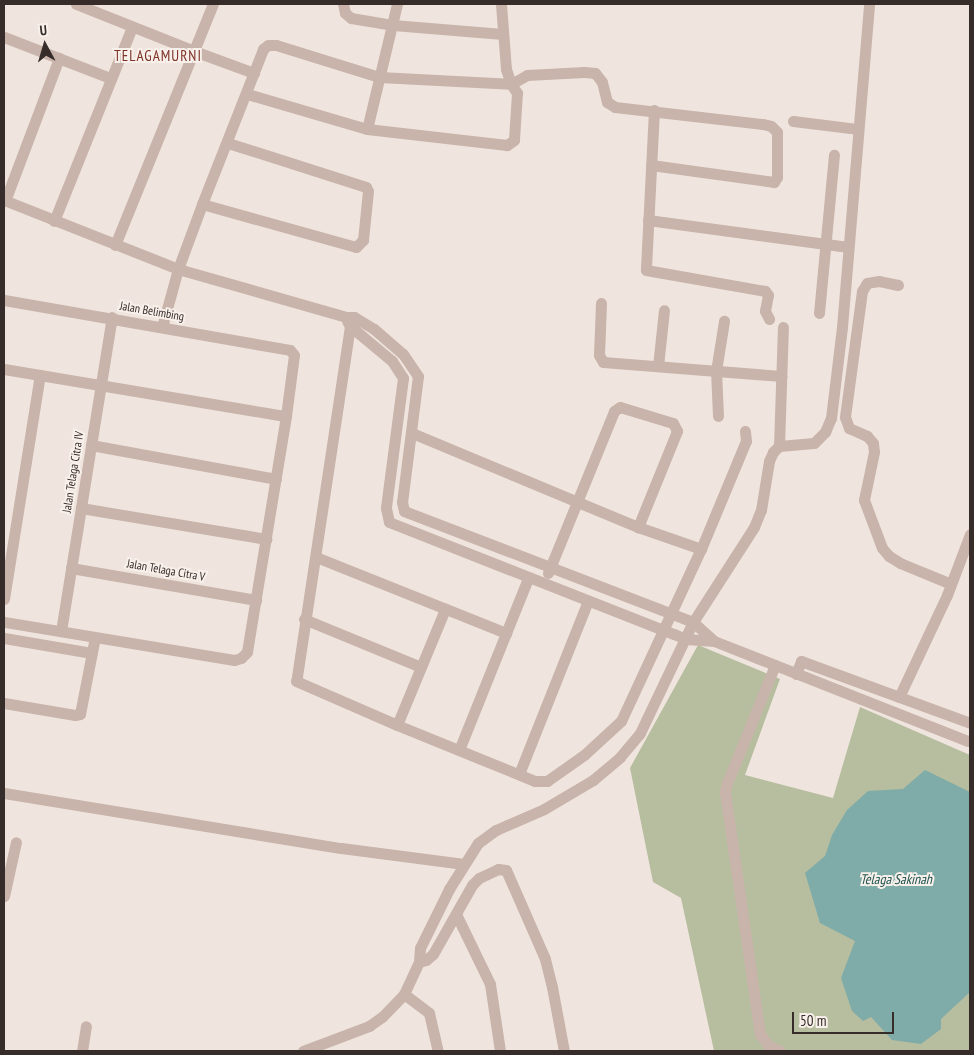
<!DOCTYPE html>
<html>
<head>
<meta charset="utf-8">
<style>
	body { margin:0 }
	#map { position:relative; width:974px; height:1055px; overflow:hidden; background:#f0e5de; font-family:"PT Sans Narrow",sans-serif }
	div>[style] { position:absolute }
	.green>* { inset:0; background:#b7be9f }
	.water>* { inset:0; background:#7faba8 }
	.minor>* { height:11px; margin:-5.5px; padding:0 5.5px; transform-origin:5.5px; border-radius:5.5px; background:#c8b4ab }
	span { translate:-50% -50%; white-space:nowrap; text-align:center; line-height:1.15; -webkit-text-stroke:4px #f8f0ea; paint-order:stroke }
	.street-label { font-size:12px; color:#362c29 }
	.water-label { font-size:14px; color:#225451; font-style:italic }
	.quarter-label { font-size:15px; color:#7e3329; letter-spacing:1px }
	.frame { position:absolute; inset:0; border:5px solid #362c29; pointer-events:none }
	.north { position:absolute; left:20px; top:20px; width:50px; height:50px; -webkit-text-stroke:4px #f8f0ea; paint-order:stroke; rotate:354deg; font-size:14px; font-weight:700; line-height:20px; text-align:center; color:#362c29 }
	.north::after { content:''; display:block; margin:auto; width:18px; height:22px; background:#362c29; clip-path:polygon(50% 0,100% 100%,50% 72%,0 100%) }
	.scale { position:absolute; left:792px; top:1012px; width:102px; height:22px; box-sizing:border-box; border:2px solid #362c29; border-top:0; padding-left:6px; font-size:15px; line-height:18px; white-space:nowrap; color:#362c29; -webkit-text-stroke:4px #f8f0ea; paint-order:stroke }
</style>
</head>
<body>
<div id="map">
	<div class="green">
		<i style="clip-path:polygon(698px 645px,780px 679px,745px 775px,833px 798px,860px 707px,970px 755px,970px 1051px,714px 1051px,681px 898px,653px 882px,630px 768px)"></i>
	</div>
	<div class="water">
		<i style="clip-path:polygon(925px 770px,970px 792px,970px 992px,941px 1019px,941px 1029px,921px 1044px,892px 1040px,871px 1017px,863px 1021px,852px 1011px,841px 978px,855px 941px,820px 923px,805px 873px,825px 856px,832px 835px,847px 810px,868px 791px,903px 789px)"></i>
	</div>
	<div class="minor">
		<i style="left:76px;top:4px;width:127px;rotate:21.7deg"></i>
		<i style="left:194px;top:51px;width:64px;rotate:20.1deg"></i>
		<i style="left:343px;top:4px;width:9px;rotate:77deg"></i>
		<i style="left:345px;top:13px;width:8px;rotate:40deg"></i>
		<i style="left:351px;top:18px;width:43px;rotate:9.5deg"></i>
		<i style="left:393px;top:25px;width:110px;rotate:4.7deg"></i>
		<i style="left:501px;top:4px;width:65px;rotate:85.6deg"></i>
		<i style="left:506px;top:69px;width:16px;rotate:72deg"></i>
		<i style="left:511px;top:84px;width:18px;rotate:-29deg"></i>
		<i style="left:527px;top:75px;width:57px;rotate:-3deg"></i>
		<i style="left:584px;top:72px;width:11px;rotate:5deg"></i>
		<i style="left:595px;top:73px;width:11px;rotate:52deg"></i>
		<i style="left:602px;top:82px;width:21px;rotate:76deg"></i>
		<i style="left:607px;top:102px;width:9px;rotate:32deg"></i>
		<i style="left:615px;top:107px;width:149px;rotate:6.6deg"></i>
		<i style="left:763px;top:124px;width:8px;rotate:14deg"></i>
		<i style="left:771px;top:126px;width:8px;rotate:45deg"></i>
		<i style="left:777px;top:132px;width:45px;rotate:90deg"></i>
		<i style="left:777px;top:177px;width:6px;rotate:121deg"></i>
		<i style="left:774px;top:182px;width:124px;rotate:-172.1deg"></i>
		<i style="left:4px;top:37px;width:114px;rotate:21.1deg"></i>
		<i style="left:654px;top:110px;width:160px;rotate:92.9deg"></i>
		<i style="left:646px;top:270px;width:121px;rotate:10deg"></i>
		<i style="left:765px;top:291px;width:5px;rotate:53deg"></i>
		<i style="left:768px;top:295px;width:16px;rotate:101deg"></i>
		<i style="left:765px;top:311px;width:9px;rotate:63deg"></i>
		<i style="left:793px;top:121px;width:64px;rotate:7.1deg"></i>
		<i style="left:367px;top:129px;width:129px;rotate:-76.5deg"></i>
		<i style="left:4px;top:200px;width:187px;rotate:21.6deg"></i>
		<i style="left:178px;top:269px;width:175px;rotate:15.9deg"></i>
		<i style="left:346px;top:317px;width:8px"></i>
		<i style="left:354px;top:317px;width:23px;rotate:31deg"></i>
		<i style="left:374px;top:329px;width:38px;rotate:41deg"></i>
		<i style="left:403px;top:354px;width:27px;rotate:56deg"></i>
		<i style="left:418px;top:376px;width:127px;rotate:97.2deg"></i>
		<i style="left:402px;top:502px;width:9px;rotate:77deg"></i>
		<i style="left:404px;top:511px;width:310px;rotate:21deg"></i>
		<i style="left:693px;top:622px;width:28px;rotate:42deg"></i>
		<i style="left:5px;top:201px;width:153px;rotate:-69.3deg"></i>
		<i style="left:202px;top:204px;width:160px;rotate:15.6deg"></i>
		<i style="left:356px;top:247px;width:10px;rotate:-45deg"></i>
		<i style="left:363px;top:240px;width:49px;rotate:-84.2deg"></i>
		<i style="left:368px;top:191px;width:4px;rotate:-117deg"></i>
		<i style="left:366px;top:187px;width:145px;rotate:-162.3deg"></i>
		<i style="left:648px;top:220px;width:202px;rotate:7.7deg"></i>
		<i style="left:54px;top:221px;width:209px;rotate:-68.1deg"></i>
		<i style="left:115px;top:245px;width:260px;rotate:-67.9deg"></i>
		<i style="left:898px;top:285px;width:19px;rotate:-168deg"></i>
		<i style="left:879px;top:281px;width:12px;rotate:171deg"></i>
		<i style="left:867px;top:283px;width:9px;rotate:122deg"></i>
		<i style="left:862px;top:291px;width:127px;rotate:97.7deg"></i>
		<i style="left:845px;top:417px;width:12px;rotate:70deg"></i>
		<i style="left:849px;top:428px;width:20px;rotate:24deg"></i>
		<i style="left:867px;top:436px;width:9px;rotate:49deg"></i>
		<i style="left:873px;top:443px;width:9px;rotate:84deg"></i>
		<i style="left:874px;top:452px;width:49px;rotate:101.8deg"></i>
		<i style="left:864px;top:500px;width:51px;rotate:69.4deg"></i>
		<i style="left:882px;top:548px;width:11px;rotate:49deg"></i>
		<i style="left:889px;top:556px;width:13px;rotate:32deg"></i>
		<i style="left:900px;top:563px;width:55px;rotate:22.4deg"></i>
		<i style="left:4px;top:300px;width:290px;rotate:9.9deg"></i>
		<i style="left:290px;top:350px;width:6px;rotate:51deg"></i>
		<i style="left:294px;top:355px;width:62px;rotate:97.5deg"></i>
		<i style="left:286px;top:416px;width:239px;rotate:99.4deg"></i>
		<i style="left:247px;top:652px;width:8px;rotate:135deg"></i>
		<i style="left:241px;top:658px;width:7px;rotate:164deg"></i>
		<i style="left:234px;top:660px;width:233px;rotate:-170.6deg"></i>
		<i style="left:601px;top:303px;width:52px;rotate:92.2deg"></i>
		<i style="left:599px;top:355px;width:8px;rotate:60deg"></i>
		<i style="left:603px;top:362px;width:179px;rotate:4.5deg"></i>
		<i style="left:819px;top:313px;width:159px;rotate:-84.6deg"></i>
		<i style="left:354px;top:317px;width:10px;rotate:114deg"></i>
		<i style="left:350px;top:326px;width:359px;rotate:98.6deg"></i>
		<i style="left:296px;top:681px;width:110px;rotate:23.5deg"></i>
		<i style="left:397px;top:725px;width:149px;rotate:22.1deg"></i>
		<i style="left:535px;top:781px;width:12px"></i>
		<i style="left:547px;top:781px;width:45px;rotate:-35.1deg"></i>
		<i style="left:584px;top:755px;width:50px;rotate:-42.6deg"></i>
		<i style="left:621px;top:721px;width:190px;rotate:-65.1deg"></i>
		<i style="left:701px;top:549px;width:117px;rotate:-67.4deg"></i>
		<i style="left:746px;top:441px;width:10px;rotate:-96deg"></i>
		<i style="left:347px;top:321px;width:6px;rotate:59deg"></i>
		<i style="left:350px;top:326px;width:55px;rotate:39.8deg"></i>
		<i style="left:392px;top:361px;width:20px;rotate:57deg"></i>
		<i style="left:403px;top:378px;width:131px;rotate:97.5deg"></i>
		<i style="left:386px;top:508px;width:14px;rotate:78deg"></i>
		<i style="left:389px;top:522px;width:306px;rotate:21.5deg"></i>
		<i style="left:674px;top:634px;width:13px;rotate:23deg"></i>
		<i style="left:686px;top:639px;width:28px;rotate:4deg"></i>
		<i style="left:714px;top:641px;width:273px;rotate:21.5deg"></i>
		<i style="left:162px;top:327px;width:60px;rotate:-74.6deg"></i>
		<i style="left:178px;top:269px;width:69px;rotate:-69.7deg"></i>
		<i style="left:202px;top:204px;width:167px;rotate:-68.5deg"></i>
		<i style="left:263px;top:49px;width:6px;rotate:-39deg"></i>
		<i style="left:268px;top:45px;width:8px"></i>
		<i style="left:276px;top:45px;width:108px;rotate:17.3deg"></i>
		<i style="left:379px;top:77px;width:132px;rotate:3deg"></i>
		<i style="left:511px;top:84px;width:11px;rotate:56deg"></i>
		<i style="left:517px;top:93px;width:47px;rotate:93.7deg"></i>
		<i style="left:514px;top:140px;width:9px;rotate:144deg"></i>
		<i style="left:507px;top:145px;width:141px;rotate:-173.5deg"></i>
		<i style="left:367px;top:129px;width:125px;rotate:-163.7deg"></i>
		<i style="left:658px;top:366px;width:56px;rotate:-83.9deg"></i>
		<i style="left:4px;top:369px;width:286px;rotate:9.5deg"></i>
		<i style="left:718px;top:416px;width:45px;rotate:-92.5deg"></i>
		<i style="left:716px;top:371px;width:51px;rotate:-80.9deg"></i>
		<i style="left:412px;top:433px;width:245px;rotate:22.6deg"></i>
		<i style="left:638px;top:527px;width:67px;rotate:19.2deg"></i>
		<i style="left:91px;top:445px;width:188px;rotate:10.4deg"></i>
		<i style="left:779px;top:446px;width:119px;rotate:-88.1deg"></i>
		<i style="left:81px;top:508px;width:188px;rotate:9.5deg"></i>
		<i style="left:316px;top:557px;width:205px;rotate:21.8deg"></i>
		<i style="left:71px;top:568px;width:188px;rotate:9.8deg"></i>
		<i style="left:548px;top:573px;width:175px;rotate:-67.8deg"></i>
		<i style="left:614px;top:411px;width:7px;rotate:-34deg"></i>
		<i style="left:620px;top:407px;width:55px;rotate:16.8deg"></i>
		<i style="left:673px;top:423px;width:9px;rotate:63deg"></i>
		<i style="left:677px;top:431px;width:104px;rotate:112.1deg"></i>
		<i style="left:4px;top:599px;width:227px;rotate:-80.9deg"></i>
		<i style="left:304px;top:619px;width:126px;rotate:22.3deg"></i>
		<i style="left:61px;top:631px;width:318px;rotate:-80.8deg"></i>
		<i style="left:4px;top:638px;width:89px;rotate:9.7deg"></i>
		<i style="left:775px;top:665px;width:127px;rotate:112.1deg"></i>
		<i style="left:727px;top:783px;width:9px;rotate:103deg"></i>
		<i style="left:725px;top:792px;width:245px;rotate:81.8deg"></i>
		<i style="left:760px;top:1034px;width:15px;rotate:53deg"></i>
		<i style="left:769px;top:1046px;width:12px;rotate:24deg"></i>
		<i style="left:796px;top:674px;width:14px;rotate:-69deg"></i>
		<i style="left:801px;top:661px;width:180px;rotate:20.1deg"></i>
		<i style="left:899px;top:697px;width:113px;rotate:-64.8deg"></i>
		<i style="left:947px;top:595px;width:65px;rotate:-69.3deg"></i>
		<i style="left:4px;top:703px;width:72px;rotate:9.6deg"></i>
		<i style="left:75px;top:715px;width:5px;rotate:-11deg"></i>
		<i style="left:80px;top:714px;width:78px;rotate:-79deg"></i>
		<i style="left:397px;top:725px;width:126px;rotate:-67.5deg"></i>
		<i style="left:459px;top:750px;width:185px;rotate:-68.1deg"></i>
		<i style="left:519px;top:774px;width:186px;rotate:-68.3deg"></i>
		<i style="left:4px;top:793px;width:341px;rotate:9.3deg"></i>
		<i style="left:341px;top:848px;width:124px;rotate:7.4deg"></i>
		<i style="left:4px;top:896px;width:55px;rotate:-77.5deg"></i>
		<i style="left:456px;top:914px;width:78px;rotate:64.1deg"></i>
		<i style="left:490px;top:984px;width:68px;rotate:81.5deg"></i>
		<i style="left:419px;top:962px;width:7px;rotate:-16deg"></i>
		<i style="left:426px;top:960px;width:9px;rotate:-41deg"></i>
		<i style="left:433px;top:954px;width:79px;rotate:-60.5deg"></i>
		<i style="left:472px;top:885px;width:10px;rotate:-45deg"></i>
		<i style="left:479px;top:878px;width:21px;rotate:-25deg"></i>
		<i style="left:498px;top:869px;width:8px;rotate:7deg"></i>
		<i style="left:506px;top:870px;width:97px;rotate:66.3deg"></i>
		<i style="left:545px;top:959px;width:29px;rotate:76deg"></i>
		<i style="left:552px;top:987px;width:65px;rotate:79.4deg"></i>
		<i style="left:404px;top:994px;width:31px;rotate:37deg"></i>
		<i style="left:429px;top:1013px;width:39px;rotate:77deg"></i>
		<i style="left:82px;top:1051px;width:25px;rotate:-81deg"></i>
		<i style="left:303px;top:1051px;width:71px;rotate:-20.7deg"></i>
		<i style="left:369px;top:1026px;width:16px;rotate:-35deg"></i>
		<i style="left:382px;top:1017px;width:32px;rotate:-46deg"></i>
		<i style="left:404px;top:994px;width:35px;rotate:-65deg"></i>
		<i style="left:419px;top:962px;width:14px;rotate:-86deg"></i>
		<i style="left:420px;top:948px;width:66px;rotate:-63.8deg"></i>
		<i style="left:449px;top:889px;width:54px;rotate:-57.8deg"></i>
		<i style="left:478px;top:843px;width:22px;rotate:-36deg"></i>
		<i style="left:496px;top:830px;width:52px;rotate:-23.6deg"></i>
		<i style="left:544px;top:809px;width:57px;rotate:-30.6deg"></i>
		<i style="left:593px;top:780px;width:35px;rotate:-40deg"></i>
		<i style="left:620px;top:757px;width:31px;rotate:-50deg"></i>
		<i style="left:640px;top:733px;width:123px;rotate:-64.5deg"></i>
		<i style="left:693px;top:622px;width:113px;rotate:-57.3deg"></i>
		<i style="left:754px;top:527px;width:18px;rotate:-68deg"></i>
		<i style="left:761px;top:510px;width:50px;rotate:-80.7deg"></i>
		<i style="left:769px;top:461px;width:10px;rotate:-66deg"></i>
		<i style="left:773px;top:452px;width:8px;rotate:-45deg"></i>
		<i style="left:779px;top:446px;width:35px;rotate:-5deg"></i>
		<i style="left:814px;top:443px;width:16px;rotate:-45deg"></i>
		<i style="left:825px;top:432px;width:15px;rotate:-67deg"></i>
		<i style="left:831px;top:418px;width:92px;rotate:-83.1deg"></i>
		<i style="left:842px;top:327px;width:324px;rotate:-85.2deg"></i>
	</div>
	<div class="street-label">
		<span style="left:152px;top:311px;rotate:10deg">Jalan Belimbing</span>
		<span style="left:73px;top:472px;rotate:-81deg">Jalan Telaga Citra IV</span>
		<span style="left:166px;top:570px;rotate:10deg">Jalan Telaga Citra V</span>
	</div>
	<div class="water-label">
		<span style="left:896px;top:879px">Telaga Sakinah</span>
	</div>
	<div class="quarter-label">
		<span style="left:158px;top:56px">TELAGAMURNI</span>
	</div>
	<div class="frame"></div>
	<div class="north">U</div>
	<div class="scale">50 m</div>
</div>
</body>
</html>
